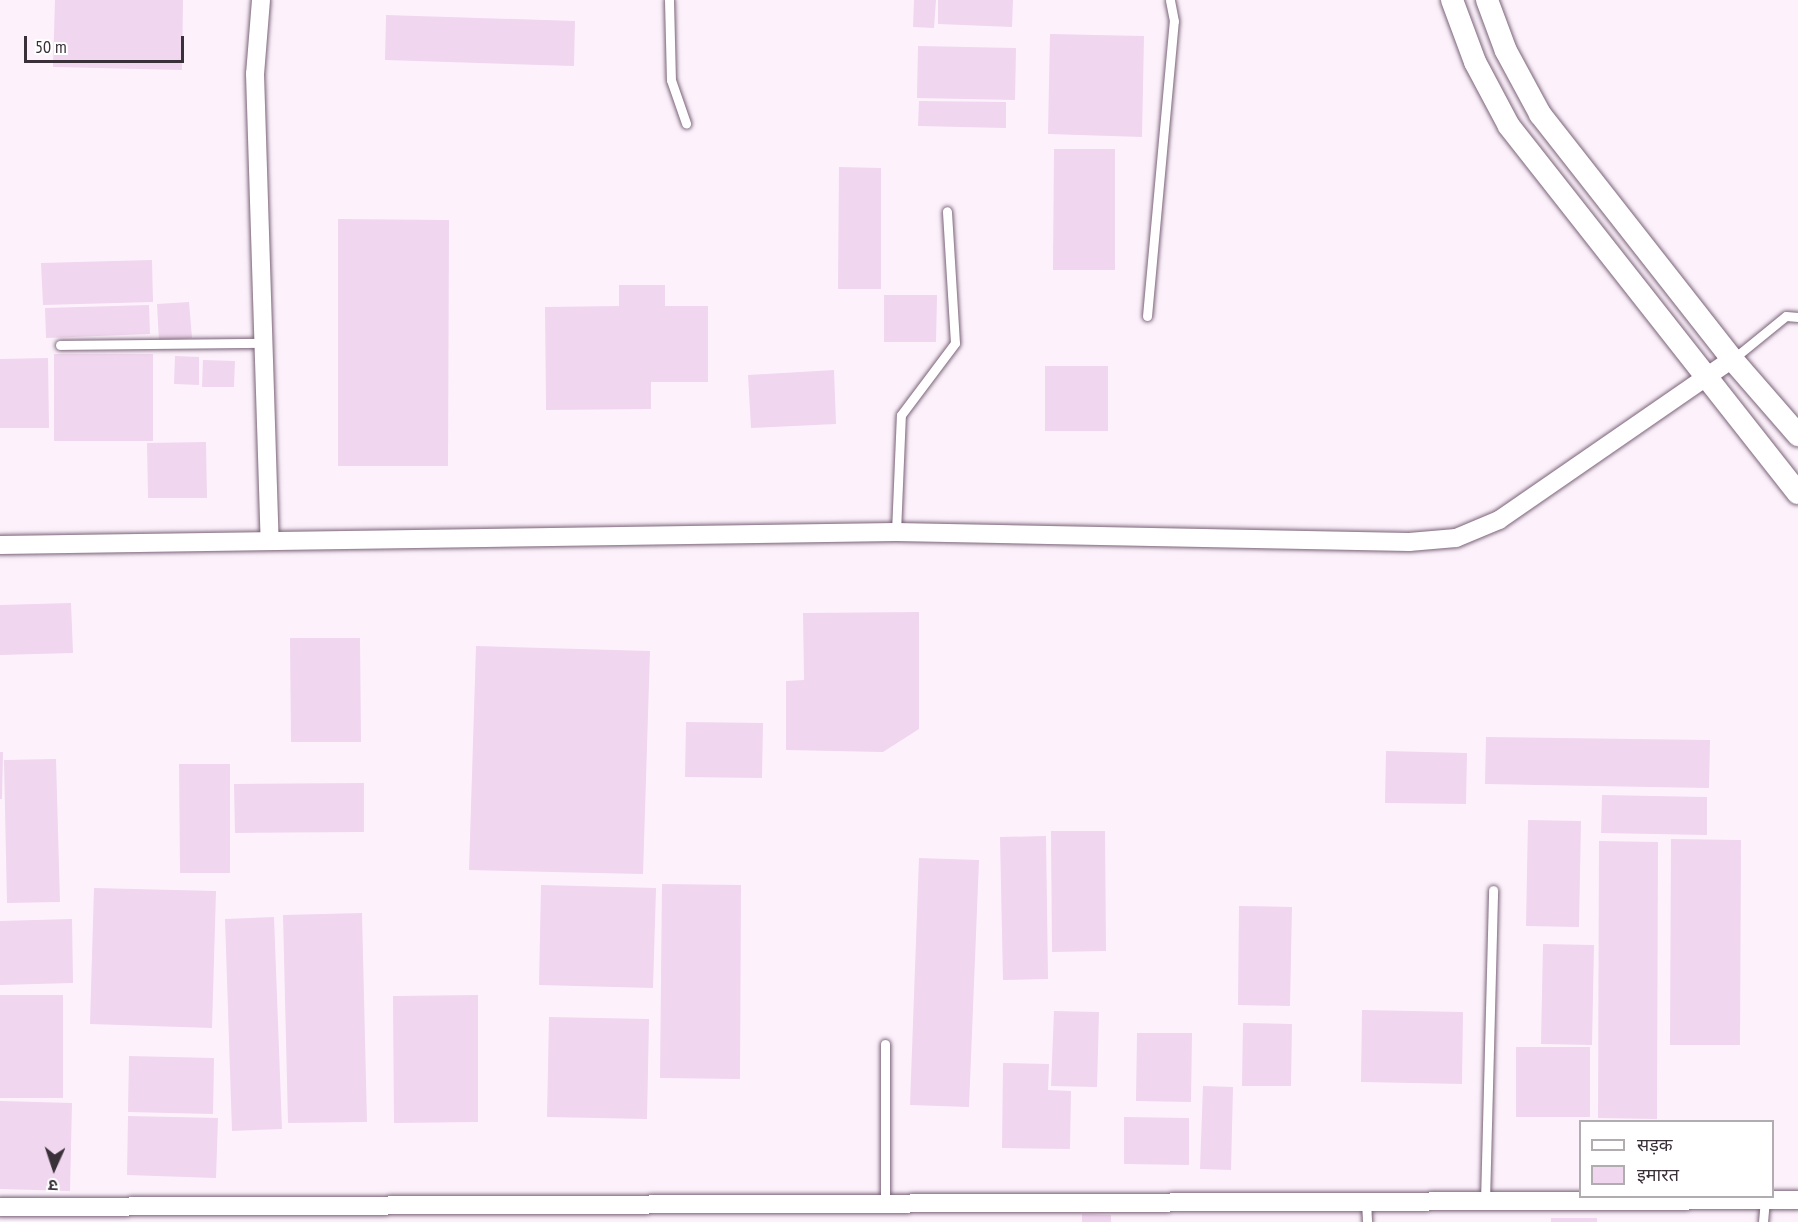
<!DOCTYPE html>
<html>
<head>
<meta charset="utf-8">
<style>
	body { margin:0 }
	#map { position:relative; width:1798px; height:1222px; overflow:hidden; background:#fdf2fc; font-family:"PT Sans Narrow","Noto Sans Devanagari",sans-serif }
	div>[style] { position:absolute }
	.building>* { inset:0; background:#f0d6ee }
	.roads { filter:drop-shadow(0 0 2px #796277) drop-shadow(0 0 2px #796277) }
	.service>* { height:9px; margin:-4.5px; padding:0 4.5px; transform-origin:4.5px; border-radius:4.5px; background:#fff }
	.minor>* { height:18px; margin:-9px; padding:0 9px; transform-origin:9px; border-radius:9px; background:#fff }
	.tertiary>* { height:22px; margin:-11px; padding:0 11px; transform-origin:11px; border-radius:11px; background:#fff }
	span { translate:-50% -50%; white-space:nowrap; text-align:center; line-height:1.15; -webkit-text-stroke:5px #fff; paint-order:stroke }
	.legend { position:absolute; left:1579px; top:1120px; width:195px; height:78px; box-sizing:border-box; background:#fff; border:2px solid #b0acb0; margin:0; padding:8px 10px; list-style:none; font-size:18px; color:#3a3039 }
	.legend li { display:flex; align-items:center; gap:12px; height:30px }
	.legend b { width:30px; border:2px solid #b0acb0 }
	.north { position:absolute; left:24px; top:1138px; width:60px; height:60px; -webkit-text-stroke:4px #fff; paint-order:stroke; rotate:183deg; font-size:16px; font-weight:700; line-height:24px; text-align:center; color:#3a3039 }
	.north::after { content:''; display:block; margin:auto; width:21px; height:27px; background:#3a3039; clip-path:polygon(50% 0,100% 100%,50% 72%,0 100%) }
	.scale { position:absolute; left:24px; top:36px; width:160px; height:27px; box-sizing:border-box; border:3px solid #3a3039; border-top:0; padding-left:8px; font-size:18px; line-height:21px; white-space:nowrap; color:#3a3039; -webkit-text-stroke:4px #fff; paint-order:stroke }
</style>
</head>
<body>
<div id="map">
	<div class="building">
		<i style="clip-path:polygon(55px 0,183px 0,182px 70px,53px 67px)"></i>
		<i style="clip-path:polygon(914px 0,936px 0,934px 28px,913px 27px)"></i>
		<i style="clip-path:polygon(938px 0,1013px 0,1012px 27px,938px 24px)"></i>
		<i style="clip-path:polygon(386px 15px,575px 21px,574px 66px,385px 60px)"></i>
		<i style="clip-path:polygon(1050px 34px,1144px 36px,1142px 137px,1048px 134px)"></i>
		<i style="clip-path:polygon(918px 46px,1016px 48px,1015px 100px,917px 98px)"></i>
		<i style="clip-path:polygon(919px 101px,1006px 102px,1006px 128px,918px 126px)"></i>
		<i style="clip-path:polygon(1054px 149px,1115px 149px,1115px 270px,1053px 270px)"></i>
		<i style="clip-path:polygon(839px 167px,881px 168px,881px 289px,838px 289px)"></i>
		<i style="clip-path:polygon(338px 219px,449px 220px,448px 466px,338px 466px)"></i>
		<i style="clip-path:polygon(152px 260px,153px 302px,43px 305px,41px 263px)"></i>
		<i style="clip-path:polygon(619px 285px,665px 285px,665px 306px,708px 306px,708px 382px,651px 382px,651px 409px,546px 410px,545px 307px,619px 306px)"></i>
		<i style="clip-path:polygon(884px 295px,937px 295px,936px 342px,884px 342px)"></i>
		<i style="clip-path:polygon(189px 302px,192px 338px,159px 341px,157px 304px)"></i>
		<i style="clip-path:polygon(149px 305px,150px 334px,46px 338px,45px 308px)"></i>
		<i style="clip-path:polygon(54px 354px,153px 354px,153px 441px,54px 441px)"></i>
		<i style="clip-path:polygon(175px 356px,199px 357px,199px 385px,174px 384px)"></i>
		<i style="clip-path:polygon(48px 358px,49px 428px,0 428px,0 359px)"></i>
		<i style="clip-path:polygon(203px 360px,235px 361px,234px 387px,202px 387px)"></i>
		<i style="clip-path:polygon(1045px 366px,1108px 366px,1108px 431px,1045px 431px)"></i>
		<i style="clip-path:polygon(834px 370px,836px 424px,751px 428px,748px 375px)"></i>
		<i style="clip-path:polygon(206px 442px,207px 498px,148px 498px,147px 443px)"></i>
		<i style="clip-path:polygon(71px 603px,73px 653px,0 655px,0 605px)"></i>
		<i style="clip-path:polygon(919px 612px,919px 729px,883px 752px,786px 750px,786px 681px,804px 680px,803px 613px)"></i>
		<i style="clip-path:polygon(290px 638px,360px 638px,361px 742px,291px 742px)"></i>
		<i style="clip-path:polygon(476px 646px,650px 651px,643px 874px,469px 870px)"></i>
		<i style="clip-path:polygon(686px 722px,763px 723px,762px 778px,685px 777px)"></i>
		<i style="clip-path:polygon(1486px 737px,1710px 740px,1709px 788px,1485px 784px)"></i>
		<i style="clip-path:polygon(1386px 751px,1467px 753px,1466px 804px,1385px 803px)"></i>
		<i style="clip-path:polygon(0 752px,3px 752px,2px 799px,0 799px)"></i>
		<i style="clip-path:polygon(56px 759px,60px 902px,7px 903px,4px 760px)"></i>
		<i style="clip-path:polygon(179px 764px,230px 764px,230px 873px,180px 873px)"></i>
		<i style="clip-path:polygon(364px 783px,364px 832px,235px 833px,234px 784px)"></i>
		<i style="clip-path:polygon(1602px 795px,1707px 797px,1707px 835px,1601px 833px)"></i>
		<i style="clip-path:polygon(1528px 820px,1581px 821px,1579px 927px,1526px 926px)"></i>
		<i style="clip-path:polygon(1051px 831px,1105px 831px,1106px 951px,1052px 952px)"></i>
		<i style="clip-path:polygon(1046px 836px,1048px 979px,1003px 980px,1000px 837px)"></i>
		<i style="clip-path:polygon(1671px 839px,1741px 840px,1740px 1045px,1670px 1045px)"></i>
		<i style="clip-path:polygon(1599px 841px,1658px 842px,1657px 1119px,1598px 1118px)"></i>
		<i style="clip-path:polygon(919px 858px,979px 860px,969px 1107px,910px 1105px)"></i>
		<i style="clip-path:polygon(662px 884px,741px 885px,740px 1079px,660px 1078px)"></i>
		<i style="clip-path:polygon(541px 885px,656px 888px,653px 988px,539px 985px)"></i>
		<i style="clip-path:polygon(94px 888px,216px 891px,212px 1028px,90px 1024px)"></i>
		<i style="clip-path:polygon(1239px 906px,1292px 907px,1290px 1006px,1238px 1005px)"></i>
		<i style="clip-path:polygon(362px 913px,367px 1122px,288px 1123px,283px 915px)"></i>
		<i style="clip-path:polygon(274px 917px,282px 1129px,232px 1131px,225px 919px)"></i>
		<i style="clip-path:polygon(72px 919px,73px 983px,0 985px,0 921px)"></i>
		<i style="clip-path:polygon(1543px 944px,1594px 945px,1592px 1045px,1541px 1044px)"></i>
		<i style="clip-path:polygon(0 995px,63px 995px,63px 1098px,0 1098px)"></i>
		<i style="clip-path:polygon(478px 995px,478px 1122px,394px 1123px,393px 996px)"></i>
		<i style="clip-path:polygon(1362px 1010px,1463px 1012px,1462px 1084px,1361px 1082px)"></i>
		<i style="clip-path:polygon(1054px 1011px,1099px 1012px,1097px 1087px,1051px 1086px)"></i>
		<i style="clip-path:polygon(549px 1017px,649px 1019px,647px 1119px,547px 1117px)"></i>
		<i style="clip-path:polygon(1243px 1023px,1292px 1024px,1291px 1086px,1242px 1086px)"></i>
		<i style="clip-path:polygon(1137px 1033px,1192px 1033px,1191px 1102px,1136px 1101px)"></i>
		<i style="clip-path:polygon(1516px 1047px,1590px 1047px,1590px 1117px,1516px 1117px)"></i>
		<i style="clip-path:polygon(129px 1056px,214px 1058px,213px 1114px,128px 1112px)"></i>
		<i style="clip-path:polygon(1003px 1063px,1049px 1064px,1048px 1090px,1071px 1091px,1070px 1149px,1002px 1148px)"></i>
		<i style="clip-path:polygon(1203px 1086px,1233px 1087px,1231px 1170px,1200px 1169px)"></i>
		<i style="clip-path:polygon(0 1101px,72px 1103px,70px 1191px,0 1189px)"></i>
		<i style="clip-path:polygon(128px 1116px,218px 1118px,216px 1178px,127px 1175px)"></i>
		<i style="clip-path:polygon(1124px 1117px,1189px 1118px,1189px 1165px,1124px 1164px)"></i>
		<i style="clip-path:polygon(1082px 1214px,1111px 1215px,1111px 1222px,1082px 1222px)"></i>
		<i style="clip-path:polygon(1551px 1218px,1597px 1218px,1597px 1222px,1551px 1222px)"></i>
	</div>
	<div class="roads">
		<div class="service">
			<i style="left:669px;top:0;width:80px;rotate:88.6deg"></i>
			<i style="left:671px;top:80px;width:46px;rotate:70.8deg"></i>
			<i style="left:1147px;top:316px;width:296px;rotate:-84.8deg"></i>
			<i style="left:1174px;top:21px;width:21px;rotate:-101deg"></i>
			<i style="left:60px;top:345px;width:204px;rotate:-0.6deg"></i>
			<i style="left:1733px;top:359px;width:68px;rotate:-39.1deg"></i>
			<i style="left:1786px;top:316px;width:12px;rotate:5deg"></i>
			<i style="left:896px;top:532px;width:117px;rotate:-87.6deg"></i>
			<i style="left:901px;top:415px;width:90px;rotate:-53.1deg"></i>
			<i style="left:955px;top:343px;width:132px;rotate:-93.5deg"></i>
			<i style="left:1366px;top:1201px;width:21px;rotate:87deg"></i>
			<i style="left:1485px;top:1201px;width:311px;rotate:-88.5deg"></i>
			<i style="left:885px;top:1203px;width:159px;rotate:-90deg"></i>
			<i style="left:1763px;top:1222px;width:22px;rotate:-85deg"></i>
		</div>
		<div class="minor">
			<i style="left:261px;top:0;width:74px;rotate:94.6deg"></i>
			<i style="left:255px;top:74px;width:466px;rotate:88.2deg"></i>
			<i style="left:0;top:545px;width:896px;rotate:-0.83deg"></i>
			<i style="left:896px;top:532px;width:513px;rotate:1.12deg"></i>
			<i style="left:1409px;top:542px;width:47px;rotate:-4.9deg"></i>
			<i style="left:1456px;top:538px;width:47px;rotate:-22.7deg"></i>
			<i style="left:1499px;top:520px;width:283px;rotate:-34.6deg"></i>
			<i style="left:0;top:1207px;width:1798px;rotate:-0.22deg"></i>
		</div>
		<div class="tertiary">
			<i style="left:1452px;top:0;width:66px;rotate:69.6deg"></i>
			<i style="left:1475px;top:62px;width:72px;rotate:62deg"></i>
			<i style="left:1509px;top:126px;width:467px;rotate:51.8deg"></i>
			<i style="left:1487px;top:0;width:54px;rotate:69.6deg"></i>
			<i style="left:1506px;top:51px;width:72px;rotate:61.6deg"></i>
			<i style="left:1540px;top:114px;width:311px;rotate:51.9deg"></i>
			<i style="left:1732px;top:359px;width:101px;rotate:49deg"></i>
		</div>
	</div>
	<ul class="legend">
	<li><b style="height:8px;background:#fff"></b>सड़क</li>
	<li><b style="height:16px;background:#f0d6ee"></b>इमारत</li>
	</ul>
	<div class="north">उ</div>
	<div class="scale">50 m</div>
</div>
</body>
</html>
